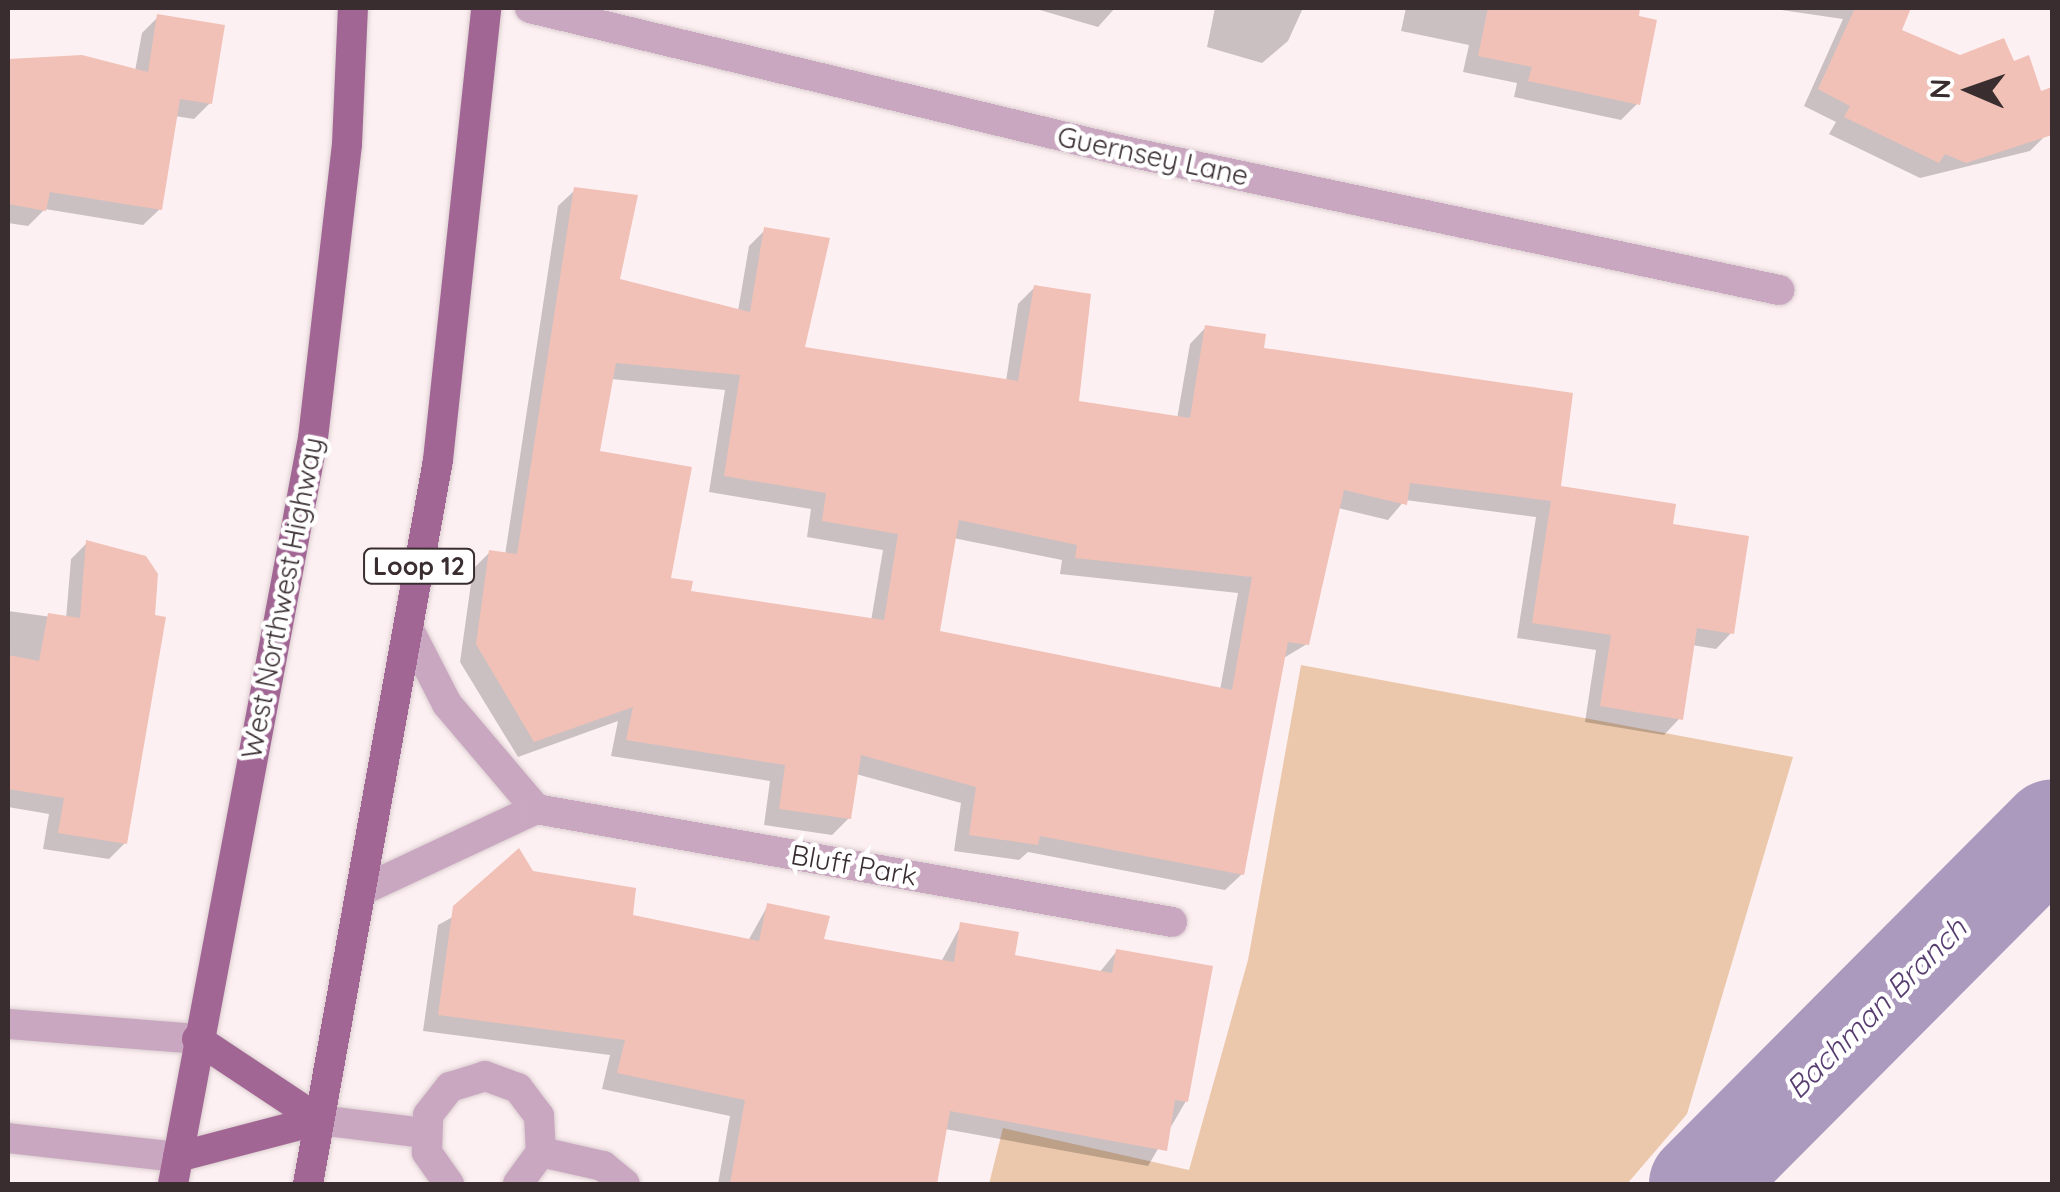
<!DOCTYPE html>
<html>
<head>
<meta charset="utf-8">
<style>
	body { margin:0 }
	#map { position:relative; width:2060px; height:1192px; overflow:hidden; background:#fdf0f2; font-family:Quicksand,sans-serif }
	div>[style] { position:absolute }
	.green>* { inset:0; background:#ebc8ab }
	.shadow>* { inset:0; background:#0003 }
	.river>* { height:102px; margin:-51px; padding:0 51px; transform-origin:51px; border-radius:51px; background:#ab99be }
	.building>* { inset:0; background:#f1c1b7 }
	.roads { filter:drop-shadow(0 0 2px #dacdcf) drop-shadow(0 0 2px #dacdcf) }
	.minor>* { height:30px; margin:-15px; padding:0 15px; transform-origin:15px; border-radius:15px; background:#caa7c1 }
	.major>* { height:30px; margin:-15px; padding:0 15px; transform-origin:15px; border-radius:15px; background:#a26695 }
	span { translate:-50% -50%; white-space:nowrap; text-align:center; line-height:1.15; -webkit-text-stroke:9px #fff; paint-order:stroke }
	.shield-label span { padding:2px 8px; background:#fff; border:2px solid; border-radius:8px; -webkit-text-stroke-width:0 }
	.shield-label { font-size:25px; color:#392d30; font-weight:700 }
	.street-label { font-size:28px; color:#392d30 }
	.water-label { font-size:30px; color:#573d70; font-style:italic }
	.frame { position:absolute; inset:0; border:10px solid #392d30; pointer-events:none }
	.north { position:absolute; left:1920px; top:40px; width:100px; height:100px; -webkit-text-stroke:8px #fff; paint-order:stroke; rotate:272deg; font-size:28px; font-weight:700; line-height:40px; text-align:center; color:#392d30 }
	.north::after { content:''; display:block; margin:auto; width:35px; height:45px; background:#392d30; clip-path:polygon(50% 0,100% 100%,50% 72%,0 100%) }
</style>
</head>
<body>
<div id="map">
	<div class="green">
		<i style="clip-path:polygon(1301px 665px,1793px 757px,1687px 1114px,1627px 1184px,989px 1184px,1003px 1128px,1189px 1170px,1248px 960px)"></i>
	</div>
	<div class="shadow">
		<i style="clip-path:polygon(1033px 8px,1115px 8px,1098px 27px)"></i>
		<i style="clip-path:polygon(1215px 8px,1303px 8px,1288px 41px,1262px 63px,1207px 47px)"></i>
		<i style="clip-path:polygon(1406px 8px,1638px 8px,1638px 103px,1621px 120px,1514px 97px,1517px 83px,1463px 72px,1469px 45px,1401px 31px)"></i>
		<i style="clip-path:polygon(1767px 8px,1908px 8px,1899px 31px,2046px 135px,2030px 151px,1920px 178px,1829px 134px,1836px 122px,1804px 106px,1843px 19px)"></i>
		<i style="clip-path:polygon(158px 17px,210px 103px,194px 119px,175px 116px,160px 209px,143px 225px,45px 209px,28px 226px,8px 223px,8px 61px,82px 58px,135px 71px,142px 33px)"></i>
		<i style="clip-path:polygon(evenodd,575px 190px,617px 281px,738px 311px,749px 246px,765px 230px,802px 349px,1006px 381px,1018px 304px,1035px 287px,1076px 403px,1177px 419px,1190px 344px,1206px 327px,1558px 488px,1670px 527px,1732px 632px,1716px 649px,1692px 645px,1680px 718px,1664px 735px,1585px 722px,1596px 650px,1517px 638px,1536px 517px,1405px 500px,1388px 520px,1338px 508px,1307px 644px,1282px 659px,1242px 874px,1225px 890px,1028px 852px,1019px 860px,954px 851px,961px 803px,856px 774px,849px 818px,832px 835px,764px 825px,770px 781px,611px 756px,618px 721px,518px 757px,460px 662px,473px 569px,489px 553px,505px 555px,558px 206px,575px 190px,611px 379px,725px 390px,709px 492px,811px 509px,807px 537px,883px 550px,871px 621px,688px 593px,668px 580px,597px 453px,611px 379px,575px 190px,953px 538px,1062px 560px,1060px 574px,1238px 593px,1220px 690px,937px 633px,953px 538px)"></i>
		<i style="clip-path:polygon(87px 543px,125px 843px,109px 859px,43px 849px,49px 814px,8px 807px,8px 611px,66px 619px,71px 559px)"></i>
		<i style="clip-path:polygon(531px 874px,631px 917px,748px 941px,768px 905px,821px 941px,941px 962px,961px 925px,1012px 957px,1099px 973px,1116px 952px,1186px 1101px,1148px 1166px,945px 1129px,935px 1184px,718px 1184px,730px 1116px,602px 1089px,610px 1055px,423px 1031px,438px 925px)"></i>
	</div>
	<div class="river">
		<i style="left:1700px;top:1184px;width:499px;rotate:-45.1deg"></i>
	</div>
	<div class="building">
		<i style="clip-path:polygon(1488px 8px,1640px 8px,1639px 16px,1657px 20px,1640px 105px,1528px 81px,1532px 67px,1478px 56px)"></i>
		<i style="clip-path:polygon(1855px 8px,1911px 8px,1902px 30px,1960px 55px,2004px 38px,2014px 61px,2029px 55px,2041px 91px,2052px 87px,2052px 135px,1966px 163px,1945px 154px,1939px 163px,1844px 117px,1850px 106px,1818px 89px)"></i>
		<i style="clip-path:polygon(157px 14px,225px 25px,212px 104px,180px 99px,162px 210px,50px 192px,46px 211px,8px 204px,8px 59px,82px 55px,148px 72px)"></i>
		<i style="clip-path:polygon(evenodd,574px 187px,638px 195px,620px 279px,750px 312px,764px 227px,830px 238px,805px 347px,1018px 381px,1034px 285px,1091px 294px,1079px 401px,1190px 418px,1205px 325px,1266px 334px,1264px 348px,1573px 393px,1561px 486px,1676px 504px,1673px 524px,1749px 536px,1734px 634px,1697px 628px,1683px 720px,1600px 706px,1611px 635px,1532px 623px,1551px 501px,1410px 483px,1407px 505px,1344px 490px,1309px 645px,1288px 642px,1244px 875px,1040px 836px,1038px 845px,969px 835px,976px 787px,861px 755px,851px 819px,779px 809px,785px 765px,626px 740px,633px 707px,534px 742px,476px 644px,489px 550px,517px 554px,574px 187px,616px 363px,740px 375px,724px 476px,826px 493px,822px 521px,898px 534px,884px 620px,691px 591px,693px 581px,671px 578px,692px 467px,600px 451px,616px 363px,574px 187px,959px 520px,1077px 545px,1075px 558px,1252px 577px,1232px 690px,940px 631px,959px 520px)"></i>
		<i style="clip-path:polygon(86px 540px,146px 556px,158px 574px,155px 615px,166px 617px,127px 844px,58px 833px,64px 798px,8px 789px,8px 655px,39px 661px,48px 613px,80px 618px)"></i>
		<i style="clip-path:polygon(519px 848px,533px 871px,636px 888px,633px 915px,759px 941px,767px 903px,830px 916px,824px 939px,954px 962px,960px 922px,1019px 932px,1015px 955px,1112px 973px,1116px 949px,1213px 966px,1188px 1102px,1175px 1100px,1167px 1151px,950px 1111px,937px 1184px,730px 1184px,745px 1100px,617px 1073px,625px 1040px,438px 1015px,453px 906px)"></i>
	</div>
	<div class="roads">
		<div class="minor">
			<i style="left:530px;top:8px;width:611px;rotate:13.54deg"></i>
			<i style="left:1124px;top:151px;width:670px;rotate:11.98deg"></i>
			<i style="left:408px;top:628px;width:85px;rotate:62.8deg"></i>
			<i style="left:447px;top:704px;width:138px;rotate:49.7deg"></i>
			<i style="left:361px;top:891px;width:193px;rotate:-25.1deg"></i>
			<i style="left:536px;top:809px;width:646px;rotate:10.07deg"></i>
			<i style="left:8px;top:1024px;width:190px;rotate:4.5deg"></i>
			<i style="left:319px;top:1120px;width:106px;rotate:7.1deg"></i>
			<i style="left:8px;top:1138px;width:171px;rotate:6.4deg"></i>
			<i style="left:541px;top:1152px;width:64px;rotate:12.7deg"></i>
			<i style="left:603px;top:1166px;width:28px;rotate:39deg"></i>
			<i style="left:449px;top:1184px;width:39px;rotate:-125deg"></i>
			<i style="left:427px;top:1152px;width:37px;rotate:-88deg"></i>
			<i style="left:428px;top:1115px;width:36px;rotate:-52deg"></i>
			<i style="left:450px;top:1087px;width:37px;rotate:-17deg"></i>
			<i style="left:485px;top:1076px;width:35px;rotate:20deg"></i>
			<i style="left:518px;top:1088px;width:35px;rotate:53deg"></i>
			<i style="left:539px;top:1116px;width:36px;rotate:87deg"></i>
			<i style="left:541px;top:1152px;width:39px;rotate:126deg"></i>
		</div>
		<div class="major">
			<i style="left:197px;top:1039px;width:146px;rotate:33.6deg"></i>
			<i style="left:178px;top:1157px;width:146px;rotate:-14.7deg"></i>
			<i style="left:173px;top:1184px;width:759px;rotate:-79.37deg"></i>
			<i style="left:313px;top:438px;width:296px;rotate:-83.4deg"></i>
			<i style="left:347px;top:144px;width:136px;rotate:-87.5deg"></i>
			<i style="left:308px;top:1184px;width:736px;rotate:-79.82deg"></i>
			<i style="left:438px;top:460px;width:455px;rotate:-83.9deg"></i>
		</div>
	</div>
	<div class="shield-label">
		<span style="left:419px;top:566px">Loop 12</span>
	</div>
	<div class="street-label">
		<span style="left:1153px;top:156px;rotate:12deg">Guernsey Lane</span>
		<span style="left:282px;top:598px;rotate:-79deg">West Northwest Highway</span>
		<span style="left:854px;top:865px;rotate:10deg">Bluff Park</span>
	</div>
	<div class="water-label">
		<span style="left:1876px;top:1008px;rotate:-45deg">Bachman Branch</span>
	</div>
	<div class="frame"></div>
	<div class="north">N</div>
</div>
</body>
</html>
